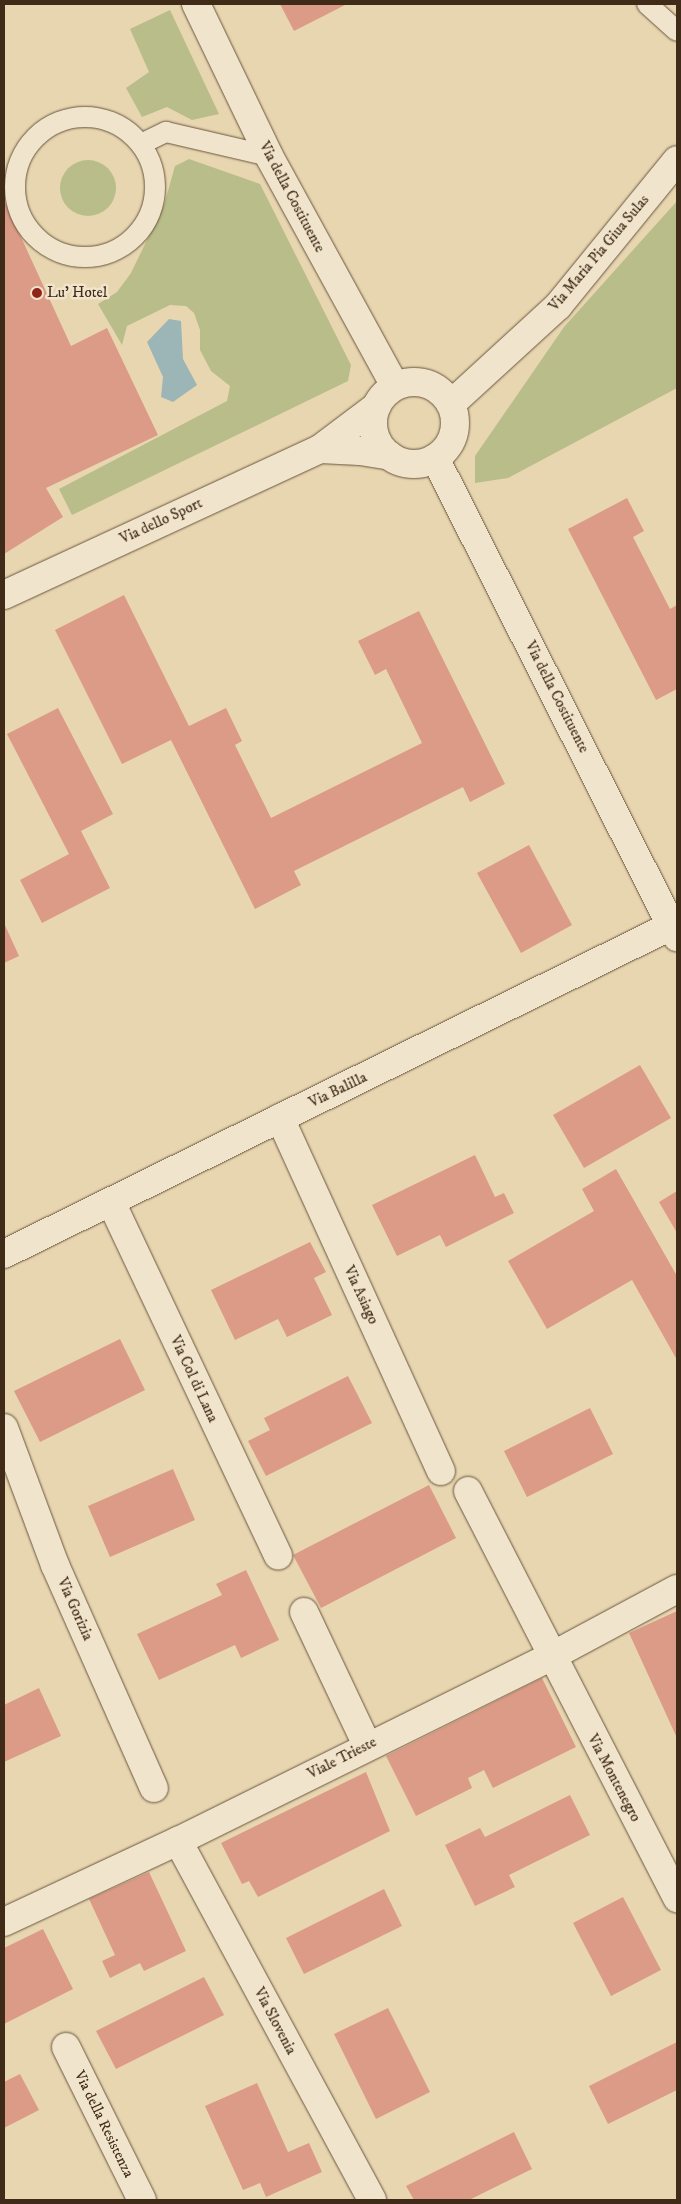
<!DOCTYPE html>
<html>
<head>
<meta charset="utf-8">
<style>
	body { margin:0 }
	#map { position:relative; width:681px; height:2204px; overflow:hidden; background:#e8d6b0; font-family:"IM FELL DW Pica",serif }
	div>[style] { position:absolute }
	.green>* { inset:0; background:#b8bd8a }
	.round { border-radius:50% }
	.water>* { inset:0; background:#9cb6b7 }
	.building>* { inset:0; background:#dc9b87 }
	.roads { filter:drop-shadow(0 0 1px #6a563f) drop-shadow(0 0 1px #6a563f) }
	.lane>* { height:20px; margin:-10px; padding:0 10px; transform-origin:10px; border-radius:10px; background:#f0e4cc }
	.lane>.ring { margin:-10px; padding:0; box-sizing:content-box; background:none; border:20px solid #f0e4cc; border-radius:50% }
	.street>* { height:28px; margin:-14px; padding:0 14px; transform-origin:14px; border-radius:14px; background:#f0e4cc }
	.secondary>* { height:28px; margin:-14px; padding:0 14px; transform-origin:14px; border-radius:14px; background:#f0e4cc }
	.secondary>.ring { margin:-14px; padding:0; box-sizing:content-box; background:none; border:28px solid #f0e4cc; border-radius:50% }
	.dots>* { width:14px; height:14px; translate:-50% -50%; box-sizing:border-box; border:2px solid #f0e4cc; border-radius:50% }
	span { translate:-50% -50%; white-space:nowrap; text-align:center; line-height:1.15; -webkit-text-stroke:5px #f0e4cc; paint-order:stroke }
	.street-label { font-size:15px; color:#402b19 }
	.poi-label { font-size:15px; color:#402b19 }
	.left { translate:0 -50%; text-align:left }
	.frame { position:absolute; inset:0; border:5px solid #402b19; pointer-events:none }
</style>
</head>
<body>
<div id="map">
	<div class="green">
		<i style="clip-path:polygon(170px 10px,219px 114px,192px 120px,167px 107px,142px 117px,126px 88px,149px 72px,130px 29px)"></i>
		<i style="clip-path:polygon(189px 159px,260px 184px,351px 365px,348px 381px,72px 515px,59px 489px,227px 401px,230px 386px,211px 371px,200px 350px,200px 330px,194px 313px,186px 306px,170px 305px,127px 326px,122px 345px,98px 304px,117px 292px,131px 273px,164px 205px,175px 166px)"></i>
		<i class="round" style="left:60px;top:160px;width:56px;height:56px"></i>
		<i style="clip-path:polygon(677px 201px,677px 388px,508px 478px,475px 483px,475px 456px,564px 327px)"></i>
	</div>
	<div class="water">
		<i style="clip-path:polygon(169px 319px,181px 321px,183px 359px,197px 385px,173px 402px,161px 397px,163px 377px,147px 342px)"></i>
	</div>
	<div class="building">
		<i style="clip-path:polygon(280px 4px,347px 4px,294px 31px)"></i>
		<i style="clip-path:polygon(4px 200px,71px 346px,107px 328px,158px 435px,46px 488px,63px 517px,4px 554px)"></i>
		<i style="clip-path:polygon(627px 498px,644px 531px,633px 537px,670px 609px,677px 605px,677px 689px,656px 700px,568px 529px)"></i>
		<i style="clip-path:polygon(124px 595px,189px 726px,226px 708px,242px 741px,235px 745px,271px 818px,422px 743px,386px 669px,375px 675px,358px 641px,419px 611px,505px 784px,470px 802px,463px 787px,294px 871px,301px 885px,255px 909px,171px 740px,122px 764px,55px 630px)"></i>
		<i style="clip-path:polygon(58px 708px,113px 814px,81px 831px,110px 888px,42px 923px,20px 880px,69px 854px,7px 734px)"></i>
		<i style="clip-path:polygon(529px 845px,572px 925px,521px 953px,477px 873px)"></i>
		<i style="clip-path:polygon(4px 923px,19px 956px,4px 963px)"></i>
		<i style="clip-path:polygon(640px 1065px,671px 1118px,584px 1168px,553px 1115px)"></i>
		<i style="clip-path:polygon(475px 1155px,495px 1197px,504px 1193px,514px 1213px,446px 1247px,440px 1235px,397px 1256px,372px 1205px)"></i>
		<i style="clip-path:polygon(616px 1169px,677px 1276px,677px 1360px,632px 1280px,547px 1329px,508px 1261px,594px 1211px,582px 1189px)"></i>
		<i style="clip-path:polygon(677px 1191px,677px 1233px,659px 1202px)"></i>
		<i style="clip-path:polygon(310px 1242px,326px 1272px,314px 1278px,332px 1315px,287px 1337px,278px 1319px,235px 1340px,211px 1290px)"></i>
		<i style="clip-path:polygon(120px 1339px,145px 1390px,40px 1442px,14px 1391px)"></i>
		<i style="clip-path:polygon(348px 1376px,372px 1423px,266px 1476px,248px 1441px,270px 1430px,264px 1418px)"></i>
		<i style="clip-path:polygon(590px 1408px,613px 1454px,527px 1497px,504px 1451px)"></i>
		<i style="clip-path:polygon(173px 1469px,195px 1520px,110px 1557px,88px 1506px)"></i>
		<i style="clip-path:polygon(429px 1485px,456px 1538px,321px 1608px,293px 1555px)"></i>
		<i style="clip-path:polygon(246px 1570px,279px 1640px,241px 1658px,235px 1645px,159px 1680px,137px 1634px,222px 1595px,216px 1584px)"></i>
		<i style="clip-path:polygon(677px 1611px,677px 1738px,629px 1633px)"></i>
		<i style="clip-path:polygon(542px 1678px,576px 1747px,493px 1788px,484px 1770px,468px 1778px,472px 1788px,416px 1816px,386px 1756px)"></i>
		<i style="clip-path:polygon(39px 1688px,61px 1736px,4px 1762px,4px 1705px)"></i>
		<i style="clip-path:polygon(366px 1772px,390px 1831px,258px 1897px,249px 1881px,242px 1884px,221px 1843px)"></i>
		<i style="clip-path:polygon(570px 1795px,590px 1835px,509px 1875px,515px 1887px,475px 1906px,445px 1845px,480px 1828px,485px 1837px)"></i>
		<i style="clip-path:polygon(149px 1872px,186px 1951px,144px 1971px,140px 1963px,110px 1978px,102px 1961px,115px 1955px,89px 1899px)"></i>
		<i style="clip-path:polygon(384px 1889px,402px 1926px,304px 1974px,286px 1938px)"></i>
		<i style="clip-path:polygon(623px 1897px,661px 1970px,611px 1996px,573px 1923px)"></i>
		<i style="clip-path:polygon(43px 1929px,73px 1989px,4px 2024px,4px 1948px)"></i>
		<i style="clip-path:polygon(204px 1977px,224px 2015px,116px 2069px,96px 2031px)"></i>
		<i style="clip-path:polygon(388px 2008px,430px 2092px,376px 2119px,334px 2034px)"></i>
		<i style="clip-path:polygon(677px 2042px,677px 2090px,608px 2124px,589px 2086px)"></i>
		<i style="clip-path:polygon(20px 2074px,39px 2110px,4px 2128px,4px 2082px)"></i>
		<i style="clip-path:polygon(257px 2083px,288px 2152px,309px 2143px,322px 2172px,266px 2197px,260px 2183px,243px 2190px,205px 2106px)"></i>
		<i style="clip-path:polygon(514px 2132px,532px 2169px,469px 2200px,414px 2200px,406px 2186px)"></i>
	</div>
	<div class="roads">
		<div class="lane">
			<i style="left:647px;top:4px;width:40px;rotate:42deg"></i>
			<i class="ring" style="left:15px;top:117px;width:120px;height:120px"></i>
			<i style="left:141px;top:144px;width:28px;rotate:-26deg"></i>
			<i style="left:166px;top:132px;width:106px;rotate:13.1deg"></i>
		</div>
		<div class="street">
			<i style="left:451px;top:404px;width:145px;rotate:-42.5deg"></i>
			<i style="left:558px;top:306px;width:188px;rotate:-50.8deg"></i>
			<i style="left:320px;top:449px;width:40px;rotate:2.9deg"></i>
			<i style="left:360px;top:451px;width:30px;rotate:9deg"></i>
			<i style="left:4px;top:595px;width:348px;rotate:-24.8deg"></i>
			<i style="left:320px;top:449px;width:71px;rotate:-37deg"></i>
			<i style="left:280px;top:1118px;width:388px;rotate:65.5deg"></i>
			<i style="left:111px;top:1202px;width:391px;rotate:64.7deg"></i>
			<i style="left:4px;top:1254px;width:750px;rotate:-26.19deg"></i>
			<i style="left:4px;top:1428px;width:146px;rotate:69.6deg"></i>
			<i style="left:55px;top:1565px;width:244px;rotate:66.1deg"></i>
			<i style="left:468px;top:1491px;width:458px;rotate:62.8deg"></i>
			<i style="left:304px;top:1612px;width:147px;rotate:64.7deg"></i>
			<i style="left:178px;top:1841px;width:408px;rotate:61.6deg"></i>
			<i style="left:66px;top:2047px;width:171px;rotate:63.6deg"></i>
		</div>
		<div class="secondary">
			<i style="left:196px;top:4px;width:169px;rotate:64.3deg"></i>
			<i style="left:269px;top:156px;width:262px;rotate:61.3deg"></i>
			<i class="ring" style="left:373px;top:382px;width:54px;height:54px"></i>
			<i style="left:435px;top:458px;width:537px;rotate:63.2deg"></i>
			<i style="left:4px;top:1922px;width:192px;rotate:-25deg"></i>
			<i style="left:178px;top:1841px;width:415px;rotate:-26.3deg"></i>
			<i style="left:550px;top:1657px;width:144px;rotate:-28.2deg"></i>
		</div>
	</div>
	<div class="dots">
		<i style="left:37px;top:293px;background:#8f2418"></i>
	</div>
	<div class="street-label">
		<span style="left:292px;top:197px;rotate:62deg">Via della Costituente</span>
		<span style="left:599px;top:253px;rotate:-50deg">Via Maria Pia Giua Sulas</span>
		<span style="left:161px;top:521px;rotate:-25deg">Via dello Sport</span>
		<span style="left:557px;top:697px;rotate:63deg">Via della Costituente</span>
		<span style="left:338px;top:1090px;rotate:-26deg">Via Balilla</span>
		<span style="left:361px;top:1295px;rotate:65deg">Via Asiago</span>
		<span style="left:194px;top:1379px;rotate:65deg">Via Col di Lana</span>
		<span style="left:75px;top:1609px;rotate:66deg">Via Gorizia</span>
		<span style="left:342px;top:1758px;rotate:-27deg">Viale Trieste</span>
		<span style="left:614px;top:1778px;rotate:62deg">Via Montenegro</span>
		<span style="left:275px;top:2021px;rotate:62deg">Via Slovenia</span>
		<span style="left:104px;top:2124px;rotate:64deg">Via della Resistenza</span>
	</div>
	<div class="poi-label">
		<span class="left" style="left:47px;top:293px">Lu' Hotel</span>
	</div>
	<div class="frame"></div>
</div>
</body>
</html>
